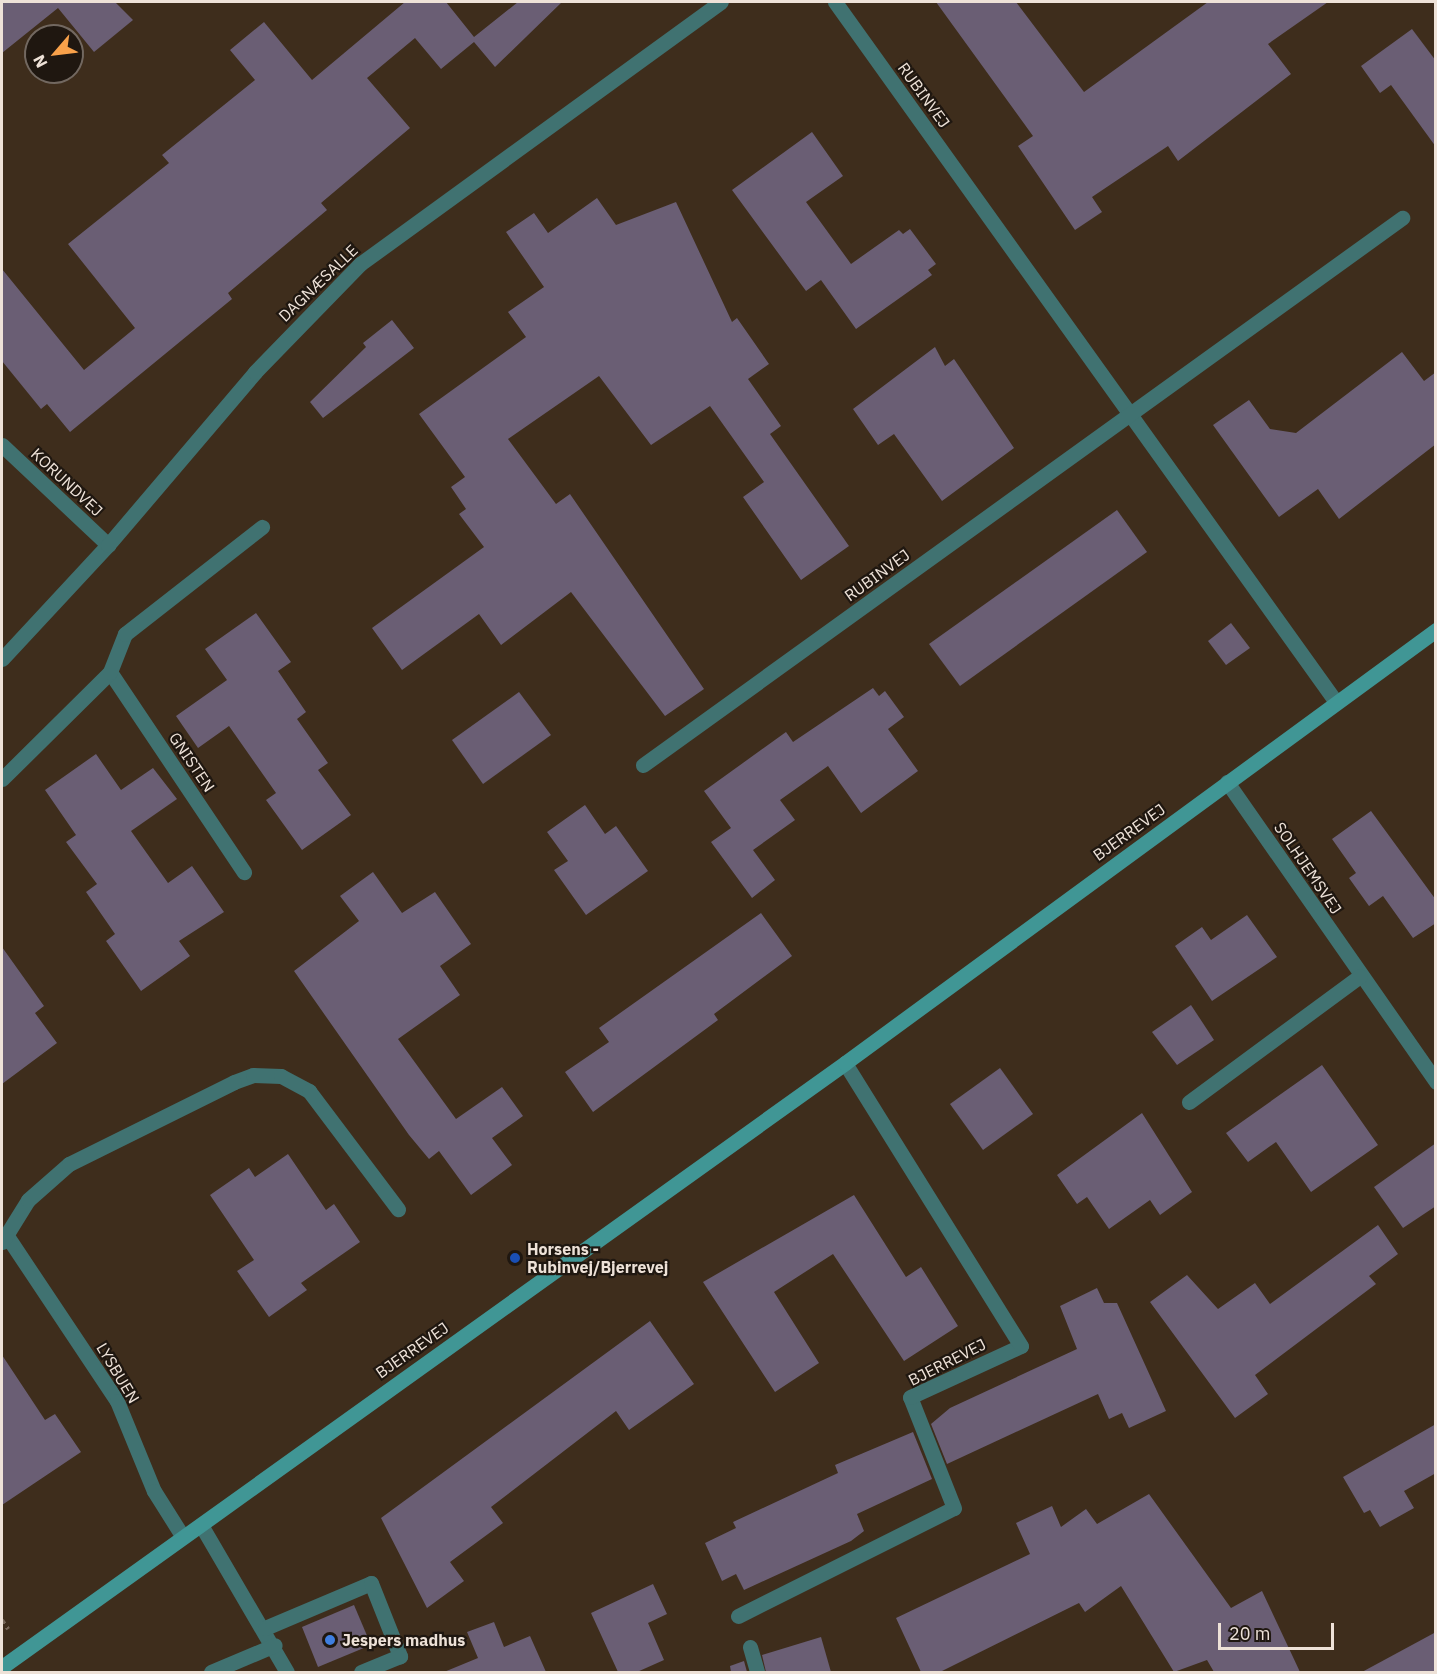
<!DOCTYPE html>
<html>
<head>
<meta charset="utf-8">
<style>
	body { margin:0 }
	#map { position:relative; width:1437px; height:1674px; overflow:hidden; background:#3e2d1c; font-family:"IBM Plex Sans",sans-serif }
	div>[style] { position:absolute }
	.building>* { inset:0; background:#6a5e74 }
	.path>* { height:4px; margin-top:-2px; transform-origin:0; background:repeating-linear-gradient(90deg,#776759 0 4.5px,transparent 0 9px) }
	.lane>* { height:15px; margin:-7.5px; padding:0 7.5px; transform-origin:7.5px; border-radius:7.5px; background:#407271 }
	.street>* { height:15px; margin:-7.5px; padding:0 7.5px; transform-origin:7.5px; border-radius:7.5px; background:#407271 }
	.secondary>* { height:15px; margin:-7.5px; padding:0 7.5px; transform-origin:7.5px; border-radius:7.5px; background:#409695 }
	.dots>* { width:16px; height:16px; translate:-50% -50%; box-sizing:border-box; border:3px solid #1f1710; border-radius:50% }
	span { translate:-50% -50%; white-space:nowrap; text-align:center; line-height:1.15; -webkit-text-stroke:4.5px #1f1710; paint-order:stroke }
	.street-label { font-size:16px; color:#eee2d8 }
	.poi-label { font-size:16px; color:#eee2d8; font-weight:700 }
	.left { translate:0 -50%; text-align:left }
	.frame { position:absolute; inset:0; border:3px solid #eee2d8; pointer-events:none }
	.north { position:absolute; left:24px; top:24px; width:60px; height:60px; box-sizing:border-box; background:#1f1710; border:2px solid #726860; border-radius:50%; rotate:242deg; font-size:16px; font-weight:700; line-height:24px; text-align:center; color:#eee2d8 }
	.north::after { content:''; display:block; margin:auto; width:21px; height:27px; background:#f8a14a; clip-path:polygon(50% 0,100% 100%,50% 72%,0 100%) }
	.scale { position:absolute; left:1218px; top:1623px; width:116px; height:27px; box-sizing:border-box; border:3px solid #eee2d8; border-top:0; padding-left:8px; font-size:18px; line-height:21px; white-space:nowrap; color:#eee2d8; -webkit-text-stroke:4px #1f1710; paint-order:stroke }
</style>
</head>
<body>
<div id="map">
	<div class="building">
		<i style="clip-path:polygon(2px 2px,115px 2px,133px 20px,94px 52px,58px 8px,2px 53px)"></i>
		<i style="clip-path:polygon(405px 2px,446px 2px,474px 37px,518px 2px,562px 2px,495px 67px,474px 42px,441px 69px,415px 38px,367px 78px,410px 128px,321px 203px,327px 210px,228px 293px,232px 299px,70px 432px,47px 404px,41px 409px,2px 361px,2px 269px,84px 370px,135px 328px,68px 244px,169px 163px,162px 155px,255px 80px,230px 50px,264px 22px,312px 80px)"></i>
		<i style="clip-path:polygon(936px 2px,1016px 2px,1084px 92px,1208px 2px,1328px 2px,1268px 44px,1291px 74px,1178px 161px,1168px 146px,1092px 197px,1102px 212px,1075px 230px,1018px 146px,1033px 136px)"></i>
		<i style="clip-path:polygon(1412px 29px,1436px 61px,1436px 147px,1391px 85px,1380px 93px,1361px 66px)"></i>
		<i style="clip-path:polygon(812px 132px,843px 176px,806px 202px,851px 264px,899px 230px,903px 234px,910px 229px,936px 264px,928px 270px,932px 275px,856px 329px,821px 280px,806px 291px,732px 190px)"></i>
		<i style="clip-path:polygon(597px 198px,616px 225px,676px 202px,732px 322px,737px 318px,769px 364px,748px 379px,781px 426px,770px 434px,849px 546px,801px 580px,743px 497px,764px 482px,710px 406px,651px 445px,599px 376px,508px 439px,556px 504px,570px 494px,704px 689px,665px 716px,571px 592px,501px 645px,479px 614px,402px 670px,372px 628px,484px 547px,459px 514px,466px 509px,451px 487px,465px 477px,419px 414px,526px 337px,508px 312px,544px 287px,506px 232px,534px 213px,548px 233px)"></i>
		<i style="clip-path:polygon(392px 320px,414px 348px,323px 418px,310px 402px,366px 347px,363px 343px)"></i>
		<i style="clip-path:polygon(935px 347px,945px 366px,954px 359px,1014px 448px,942px 501px,894px 434px,878px 445px,853px 409px)"></i>
		<i style="clip-path:polygon(1402px 352px,1424px 381px,1436px 372px,1436px 444px,1339px 519px,1318px 489px,1279px 517px,1213px 425px,1249px 400px,1270px 429px,1296px 433px)"></i>
		<i style="clip-path:polygon(1117px 510px,1147px 552px,960px 686px,929px 644px)"></i>
		<i style="clip-path:polygon(256px 613px,291px 662px,278px 671px,306px 712px,297px 719px,328px 763px,318px 770px,351px 815px,302px 850px,266px 800px,276px 793px,229px 726px,198px 748px,176px 716px,227px 680px,205px 649px)"></i>
		<i style="clip-path:polygon(1231px 623px,1250px 648px,1226px 665px,1208px 641px)"></i>
		<i style="clip-path:polygon(873px 688px,879px 696px,885px 691px,904px 717px,888px 729px,918px 771px,861px 813px,828px 766px,780px 800px,795px 820px,753px 850px,775px 880px,752px 898px,711px 842px,731px 828px,704px 791px,786px 732px,793px 742px)"></i>
		<i style="clip-path:polygon(519px 692px,551px 735px,483px 784px,452px 740px)"></i>
		<i style="clip-path:polygon(96px 754px,121px 790px,153px 768px,177px 799px,131px 831px,168px 883px,192px 866px,224px 912px,179px 941px,190px 956px,141px 991px,106px 941px,115px 934px,86px 892px,97px 884px,66px 842px,76px 835px,45px 790px)"></i>
		<i style="clip-path:polygon(585px 805px,605px 834px,616px 826px,648px 871px,586px 915px,554px 870px,568px 861px,547px 832px)"></i>
		<i style="clip-path:polygon(1371px 811px,1436px 900px,1436px 923px,1413px 938px,1383px 896px,1369px 906px,1349px 878px,1356px 873px,1332px 839px)"></i>
		<i style="clip-path:polygon(373px 872px,402px 913px,435px 892px,471px 944px,440px 966px,460px 995px,398px 1039px,456px 1119px,502px 1087px,523px 1116px,492px 1138px,512px 1165px,471px 1195px,439px 1151px,429px 1159px,409px 1135px,294px 971px,359px 921px,340px 896px)"></i>
		<i style="clip-path:polygon(761px 913px,792px 956px,714px 1014px,718px 1020px,593px 1112px,565px 1072px,609px 1042px,599px 1028px)"></i>
		<i style="clip-path:polygon(1247px 915px,1277px 957px,1212px 1001px,1175px 946px,1202px 927px,1211px 940px)"></i>
		<i style="clip-path:polygon(2px 947px,44px 1006px,35px 1013px,57px 1043px,2px 1084px)"></i>
		<i style="clip-path:polygon(1191px 1005px,1214px 1040px,1177px 1065px,1152px 1032px)"></i>
		<i style="clip-path:polygon(1322px 1065px,1378px 1145px,1311px 1192px,1276px 1142px,1248px 1162px,1226px 1133px)"></i>
		<i style="clip-path:polygon(1000px 1068px,1033px 1114px,983px 1150px,950px 1104px)"></i>
		<i style="clip-path:polygon(1142px 1113px,1192px 1192px,1160px 1215px,1150px 1200px,1109px 1229px,1087px 1197px,1077px 1204px,1057px 1175px)"></i>
		<i style="clip-path:polygon(1436px 1143px,1436px 1206px,1403px 1228px,1374px 1187px)"></i>
		<i style="clip-path:polygon(288px 1154px,326px 1210px,334px 1204px,360px 1242px,301px 1283px,307px 1290px,269px 1317px,237px 1271px,254px 1260px,210px 1195px,249px 1168px,255px 1177px)"></i>
		<i style="clip-path:polygon(854px 1195px,906px 1277px,921px 1267px,958px 1326px,904px 1361px,833px 1254px,774px 1292px,819px 1363px,775px 1392px,703px 1282px)"></i>
		<i style="clip-path:polygon(1378px 1225px,1398px 1254px,1369px 1276px,1376px 1284px,1255px 1375px,1268px 1394px,1235px 1418px,1150px 1302px,1187px 1275px,1218px 1309px,1255px 1283px,1270px 1304px)"></i>
		<i style="clip-path:polygon(1097px 1288px,1104px 1303px,1117px 1303px,1166px 1411px,1129px 1428px,1122px 1413px,1109px 1419px,1098px 1394px,947px 1464px,931px 1424px,950px 1408px,1077px 1349px,1060px 1306px)"></i>
		<i style="clip-path:polygon(650px 1321px,694px 1384px,629px 1430px,616px 1411px,491px 1507px,503px 1523px,450px 1562px,464px 1581px,427px 1608px,381px 1518px)"></i>
		<i style="clip-path:polygon(2px 1355px,45px 1420px,55px 1414px,81px 1452px,2px 1505px)"></i>
		<i style="clip-path:polygon(1436px 1424px,1436px 1473px,1404px 1491px,1414px 1508px,1380px 1527px,1370px 1510px,1364px 1513px,1343px 1477px)"></i>
		<i style="clip-path:polygon(913px 1432px,932px 1479px,857px 1514px,864px 1531px,851px 1541px,744px 1590px,736px 1574px,722px 1581px,705px 1543px,736px 1528px,733px 1522px,838px 1473px,835px 1465px)"></i>
		<i style="clip-path:polygon(1149px 1494px,1231px 1608px,1262px 1591px,1300px 1672px,1214px 1672px,1207px 1660px,1174px 1672px,1121px 1586px,1085px 1612px,1079px 1603px,940px 1672px,921px 1672px,896px 1618px,1030px 1554px,1016px 1523px,1052px 1506px,1061px 1527px,1086px 1509px,1097px 1524px)"></i>
		<i style="clip-path:polygon(653px 1584px,667px 1614px,648px 1623px,664px 1660px,637px 1672px,618px 1672px,591px 1613px)"></i>
		<i style="clip-path:polygon(354px 1605px,371px 1645px,318px 1667px,302px 1627px)"></i>
		<i style="clip-path:polygon(494px 1622px,504px 1647px,530px 1636px,546px 1672px,444px 1672px,478px 1658px,467px 1632px)"></i>
		<i style="clip-path:polygon(1436px 1632px,1436px 1672px,1362px 1672px)"></i>
		<i style="clip-path:polygon(821px 1637px,831px 1672px,766px 1672px,762px 1655px)"></i>
		<i style="clip-path:polygon(744px 1661px,747px 1672px,731px 1672px,730px 1666px)"></i>
	</div>
	<div class="path">
		<i style="left:2px;top:1620px;width:11px;rotate:56deg"></i>
	</div>
	<div class="lane">
		<i style="left:234px;top:1082px;width:20px;rotate:-20deg"></i>
		<i style="left:253px;top:1075px;width:28px;rotate:2deg"></i>
		<i style="left:281px;top:1076px;width:32px;rotate:28deg"></i>
		<i style="left:309px;top:1091px;width:148px;rotate:53deg"></i>
		<i style="left:201px;top:1525px;width:170px;rotate:59.7deg"></i>
		<i style="left:265px;top:1628px;width:115px;rotate:-23deg"></i>
		<i style="left:371px;top:1583px;width:79px;rotate:68.3deg"></i>
		<i style="left:400px;top:1656px;width:42px;rotate:157.7deg"></i>
		<i style="left:211px;top:1672px;width:69px;rotate:-22.9deg"></i>
	</div>
	<div class="street">
		<i style="left:835px;top:2px;width:861px;rotate:54.41deg"></i>
		<i style="left:2px;top:445px;width:146px;rotate:43.3deg"></i>
		<i style="left:2px;top:659px;width:156px;rotate:-47.1deg"></i>
		<i style="left:108px;top:545px;width:227px;rotate:-49.6deg"></i>
		<i style="left:255px;top:372px;width:151px;rotate:-45.8deg"></i>
		<i style="left:360px;top:264px;width:446px;rotate:-36deg"></i>
		<i style="left:110px;top:672px;width:241px;rotate:56.2deg"></i>
		<i style="left:643px;top:765px;width:936px;rotate:-35.78deg"></i>
		<i style="left:2px;top:779px;width:152px;rotate:-44.7deg"></i>
		<i style="left:110px;top:672px;width:41px;rotate:-68.5deg"></i>
		<i style="left:125px;top:634px;width:174px;rotate:-38deg"></i>
		<i style="left:1227px;top:782px;width:366px;rotate:55.1deg"></i>
		<i style="left:1189px;top:1102px;width:212px;rotate:-36.4deg"></i>
		<i style="left:7px;top:1236px;width:198px;rotate:56.3deg"></i>
		<i style="left:117px;top:1401px;width:97px;rotate:67.7deg"></i>
		<i style="left:154px;top:1491px;width:54px;rotate:57.8deg"></i>
		<i style="left:2px;top:1242px;width:49px;rotate:-58.2deg"></i>
		<i style="left:28px;top:1200px;width:55px;rotate:-41.3deg"></i>
		<i style="left:69px;top:1164px;width:184px;rotate:-26.4deg"></i>
		<i style="left:738px;top:1616px;width:241px;rotate:-26.6deg"></i>
		<i style="left:954px;top:1508px;width:119px;rotate:-111.6deg"></i>
		<i style="left:910px;top:1397px;width:122px;rotate:-24.7deg"></i>
		<i style="left:1021px;top:1346px;width:333px;rotate:-121.9deg"></i>
		<i style="left:750px;top:1647px;width:26px;rotate:74deg"></i>
	</div>
	<div class="secondary">
		<i style="left:2px;top:1667px;width:1037px;rotate:-35.62deg"></i>
		<i style="left:845px;top:1063px;width:733px;rotate:-36.23deg"></i>
	</div>
	<div class="dots">
		<i style="left:515px;top:1258px;background:#1a4fb4"></i>
		<i style="left:330px;top:1640px;background:#3f7fe0"></i>
	</div>
	<div class="street-label">
		<span style="left:924px;top:95px;rotate:54deg">RUBINVEJ</span>
		<span style="left:318px;top:283px;rotate:-44deg">DAGNÆSALLE</span>
		<span style="left:67px;top:482px;rotate:43deg">KORUNDVEJ</span>
		<span style="left:877px;top:575px;rotate:-36deg">RUBINVEJ</span>
		<span style="left:192px;top:762px;rotate:56deg">GNISTEN</span>
		<span style="left:1129px;top:832px;rotate:-36deg">BJERREVEJ</span>
		<span style="left:1308px;top:868px;rotate:56deg">SOLHJEMSVEJ</span>
		<span style="left:412px;top:1350px;rotate:-35deg">BJERREVEJ</span>
		<span style="left:947px;top:1362px;rotate:-27deg">BJERREVEJ</span>
		<span style="left:118px;top:1373px;rotate:59deg">LYSBUEN</span>
	</div>
	<div class="poi-label">
		<span class="left" style="left:527px;top:1258px">Horsens -<br>Rubinvej/Bjerrevej</span>
		<span class="left" style="left:342px;top:1640px">Jespers madhus</span>
	</div>
	<div class="frame"></div>
	<div class="north">N</div>
	<div class="scale">20 m</div>
</div>
</body>
</html>
